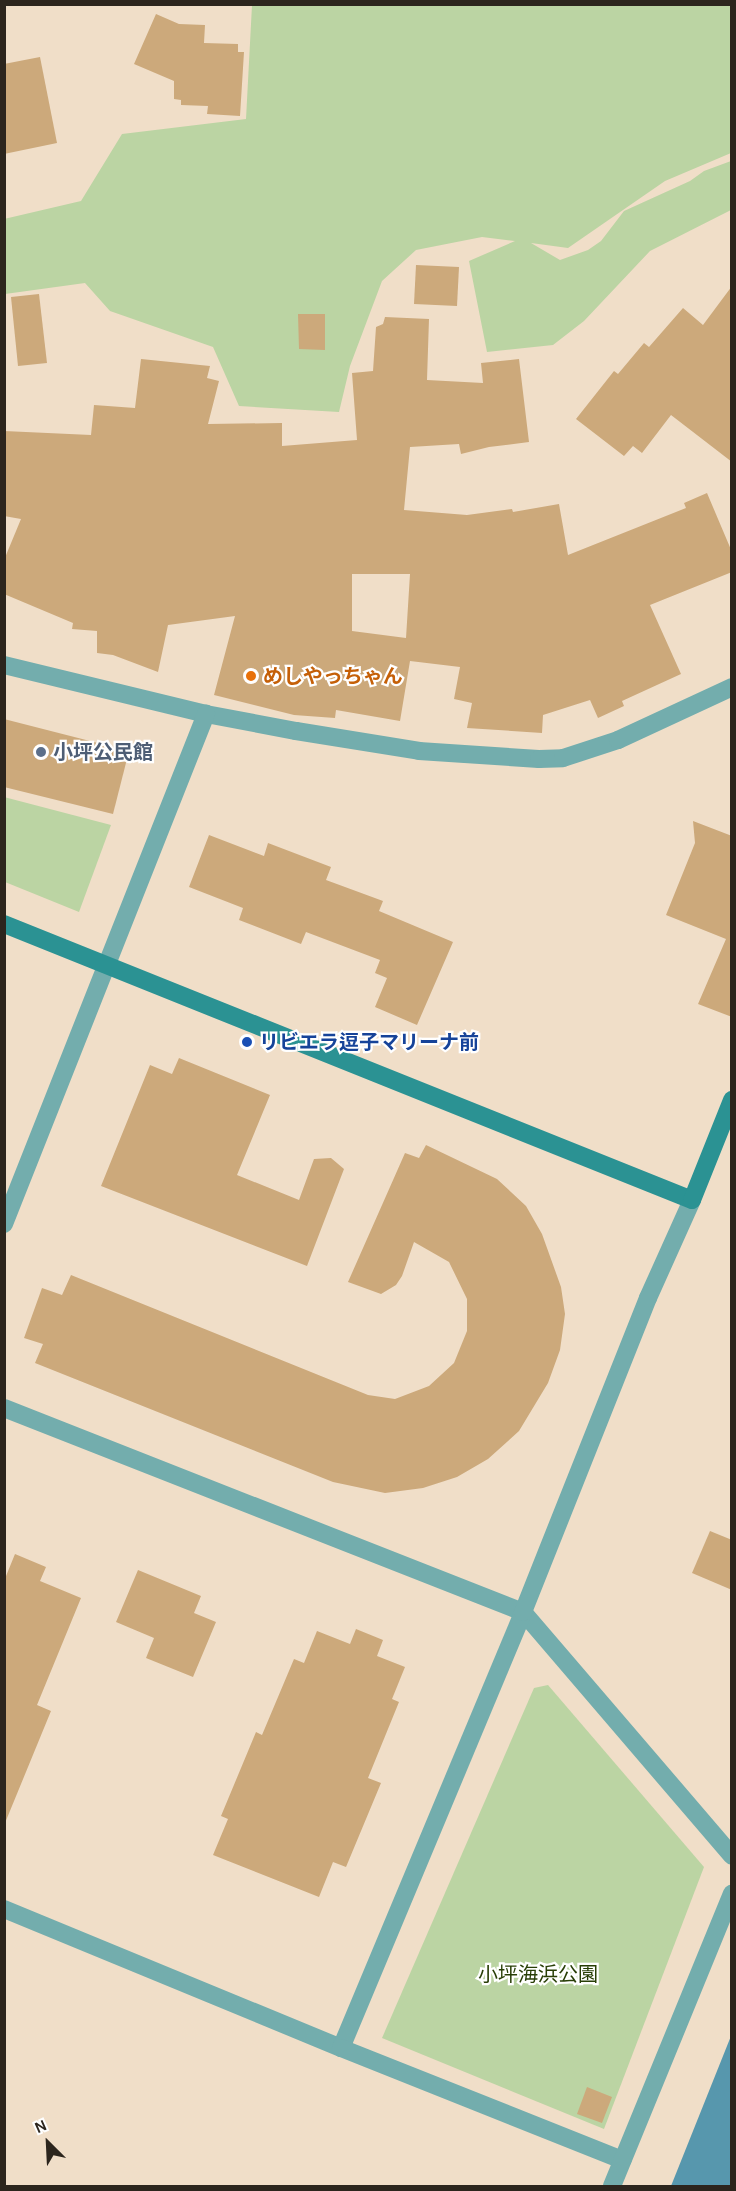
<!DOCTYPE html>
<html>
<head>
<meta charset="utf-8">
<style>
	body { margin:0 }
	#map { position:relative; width:736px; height:2191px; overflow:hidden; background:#f0dec8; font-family:Karla,"Noto Sans JP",sans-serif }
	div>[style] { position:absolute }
	.green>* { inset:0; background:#bbd4a3 }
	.water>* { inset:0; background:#5797ad }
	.building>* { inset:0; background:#cca97b }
	.street>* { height:18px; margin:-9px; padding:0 9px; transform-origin:9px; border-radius:9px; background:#73adad }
	.secondary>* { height:18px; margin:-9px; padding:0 9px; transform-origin:9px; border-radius:9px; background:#2b9293 }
	.dots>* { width:16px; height:16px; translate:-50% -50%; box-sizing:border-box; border:3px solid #fff; border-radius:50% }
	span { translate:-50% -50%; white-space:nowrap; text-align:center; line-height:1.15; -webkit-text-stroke:4.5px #fff; paint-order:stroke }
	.food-label { font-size:20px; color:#c56008; font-weight:700 }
	.left { translate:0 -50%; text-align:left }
	.service-label { font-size:20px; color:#4e5e75; font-weight:700 }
	.transit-label { font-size:20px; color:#164399; font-weight:700 }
	.park-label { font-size:20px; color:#283e06 }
	.frame { position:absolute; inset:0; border:6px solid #2c251d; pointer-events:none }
	.north { position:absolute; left:18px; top:2113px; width:60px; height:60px; -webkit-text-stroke:4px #fff; paint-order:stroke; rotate:336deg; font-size:16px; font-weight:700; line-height:24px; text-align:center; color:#2c251d }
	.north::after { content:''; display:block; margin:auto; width:21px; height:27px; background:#2c251d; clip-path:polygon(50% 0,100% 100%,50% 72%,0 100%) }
</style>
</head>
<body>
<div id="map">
	<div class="green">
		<i style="clip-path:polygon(252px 5px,731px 5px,731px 153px,665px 181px,568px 248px,531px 243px,560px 260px,588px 250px,601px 241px,624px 211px,690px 181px,704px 171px,731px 161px,731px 210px,650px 251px,584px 321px,553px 345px,487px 352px,469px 261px,515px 241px,482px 237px,416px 250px,382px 281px,350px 366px,339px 412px,239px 406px,213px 347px,110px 311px,85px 283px,5px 294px,4px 219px,81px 201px,122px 134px,246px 119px)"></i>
		<i style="clip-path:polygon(4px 797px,111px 825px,79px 912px,5px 882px)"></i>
		<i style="clip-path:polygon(548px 1685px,704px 1867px,604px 2129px,382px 2038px,534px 1688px)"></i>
	</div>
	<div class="water">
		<i style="clip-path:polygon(731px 2036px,731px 2186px,671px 2186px)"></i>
	</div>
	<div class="building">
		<i style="clip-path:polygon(156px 14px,179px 24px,205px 25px,204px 43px,238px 44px,238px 52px,244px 52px,240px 116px,207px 114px,208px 106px,181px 105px,181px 100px,174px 99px,174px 81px,134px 64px)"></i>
		<i style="clip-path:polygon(40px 57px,57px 143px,4px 154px,4px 64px)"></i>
		<i style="clip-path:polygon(416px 265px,459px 267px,457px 306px,414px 304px)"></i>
		<i style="clip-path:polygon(732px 286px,732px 462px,671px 415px,642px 453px,633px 446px,624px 456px,576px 419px,614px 371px,618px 374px,644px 343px,649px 347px,683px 308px,703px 325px)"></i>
		<i style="clip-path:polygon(39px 294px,47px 363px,18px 366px,11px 297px)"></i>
		<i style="clip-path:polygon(298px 314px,325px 314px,325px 350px,299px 349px)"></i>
		<i style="clip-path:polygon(evenodd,385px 317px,429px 319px,427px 380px,483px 383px,481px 363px,519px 359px,529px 442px,489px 447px,461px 454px,459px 444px,410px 447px,404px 510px,467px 515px,512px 509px,513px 512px,559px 504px,568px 555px,686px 508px,684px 503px,707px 493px,732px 552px,732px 572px,650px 605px,681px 674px,622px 701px,624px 706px,598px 718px,590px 700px,543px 715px,542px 733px,467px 728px,472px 703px,454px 699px,460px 667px,410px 661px,400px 721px,336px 710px,335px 718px,294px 715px,214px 695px,235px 616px,168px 625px,158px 672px,113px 655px,97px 653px,97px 631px,72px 629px,73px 623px,4px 594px,4px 560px,21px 519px,4px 516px,4px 431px,91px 435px,94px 405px,135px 408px,141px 359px,210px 366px,207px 378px,219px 381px,208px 424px,282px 423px,282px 446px,357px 440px,352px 373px,373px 371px,376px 327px,383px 324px,385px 317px,352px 574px,410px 574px,406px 638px,352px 631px,352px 574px)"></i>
		<i style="clip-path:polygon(4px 719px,129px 751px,113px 814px,4px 787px)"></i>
		<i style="clip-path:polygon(693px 821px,732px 836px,732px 1017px,698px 1004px,726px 939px,666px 915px,695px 843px)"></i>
		<i style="clip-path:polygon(209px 835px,264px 856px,268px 843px,331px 867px,326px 880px,383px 901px,379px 911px,453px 942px,417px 1025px,375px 1007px,387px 978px,375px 973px,380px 960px,306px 932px,301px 944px,239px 920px,243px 908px,189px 887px)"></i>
		<i style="clip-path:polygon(179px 1058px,270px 1095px,237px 1175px,299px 1200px,314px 1159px,331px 1158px,344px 1169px,307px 1266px,101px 1186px,150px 1065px,172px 1074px)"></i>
		<i style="clip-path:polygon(426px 1145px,497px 1179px,526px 1206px,542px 1234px,561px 1287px,565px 1314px,560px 1350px,548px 1383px,519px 1431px,488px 1459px,457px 1477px,423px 1488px,385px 1493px,333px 1482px,35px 1363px,43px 1344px,24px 1338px,42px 1288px,62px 1295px,71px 1275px,368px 1395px,395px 1399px,429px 1386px,454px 1363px,467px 1331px,467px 1299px,449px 1262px,414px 1242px,402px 1276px,396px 1285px,381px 1294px,348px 1282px,405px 1153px,419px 1158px)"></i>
		<i style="clip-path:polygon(710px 1531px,732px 1540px,732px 1590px,692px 1573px)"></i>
		<i style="clip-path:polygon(15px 1554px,46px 1567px,40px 1581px,81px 1598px,37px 1705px,51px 1711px,5px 1823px,4px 1581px)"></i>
		<i style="clip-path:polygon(138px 1570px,201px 1596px,194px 1613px,216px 1622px,193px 1677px,146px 1658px,154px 1638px,116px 1622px)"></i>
		<i style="clip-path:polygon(356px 1629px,383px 1640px,377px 1656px,405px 1667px,392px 1699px,399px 1702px,368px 1778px,381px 1783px,346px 1867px,333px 1862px,319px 1897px,213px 1855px,228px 1819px,221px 1816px,256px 1732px,262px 1735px,294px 1659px,304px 1663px,317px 1631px,350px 1644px)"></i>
		<i style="clip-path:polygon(587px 2087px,612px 2097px,602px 2123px,577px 2114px)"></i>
	</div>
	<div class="street">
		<i style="left:4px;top:665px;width:208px;rotate:13.6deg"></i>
		<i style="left:206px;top:714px;width:92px;rotate:10.7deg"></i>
		<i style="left:296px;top:731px;width:125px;rotate:9.2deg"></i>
		<i style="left:419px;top:751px;width:120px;rotate:3.8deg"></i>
		<i style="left:539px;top:759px;width:24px;rotate:-2deg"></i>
		<i style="left:563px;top:758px;width:58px;rotate:-18.1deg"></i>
		<i style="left:618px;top:740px;width:126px;rotate:-24.9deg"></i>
		<i style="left:4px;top:1224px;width:549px;rotate:-68.39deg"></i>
		<i style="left:4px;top:1408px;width:558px;rotate:21.46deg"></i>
		<i style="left:523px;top:1612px;width:321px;rotate:49.4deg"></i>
		<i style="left:4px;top:1909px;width:365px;rotate:22.4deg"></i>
		<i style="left:341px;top:2048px;width:472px;rotate:-67.3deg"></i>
		<i style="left:523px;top:1612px;width:338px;rotate:-68.3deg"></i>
		<i style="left:648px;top:1298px;width:107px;rotate:-65.8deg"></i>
		<i style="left:341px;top:2048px;width:303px;rotate:21.7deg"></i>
		<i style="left:612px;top:2186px;width:316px;rotate:-67.7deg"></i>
	</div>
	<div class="secondary">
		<i style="left:4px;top:924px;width:741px;rotate:21.86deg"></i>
		<i style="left:692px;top:1200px;width:108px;rotate:-68.2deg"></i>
	</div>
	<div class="dots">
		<i style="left:251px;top:676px;background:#e8710a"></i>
		<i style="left:41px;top:752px;background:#5c6f8a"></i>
		<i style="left:247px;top:1042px;background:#1a4fb4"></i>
	</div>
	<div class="food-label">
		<span class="left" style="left:263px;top:676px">めしやっちゃん</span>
	</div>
	<div class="service-label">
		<span class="left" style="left:53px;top:752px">小坪公民館</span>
	</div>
	<div class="transit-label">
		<span class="left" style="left:259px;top:1042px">リビエラ逗子マリーナ前</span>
	</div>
	<div class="park-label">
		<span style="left:538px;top:1974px">小坪海浜公園</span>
	</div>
	<div class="frame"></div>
	<div class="north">N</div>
</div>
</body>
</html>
